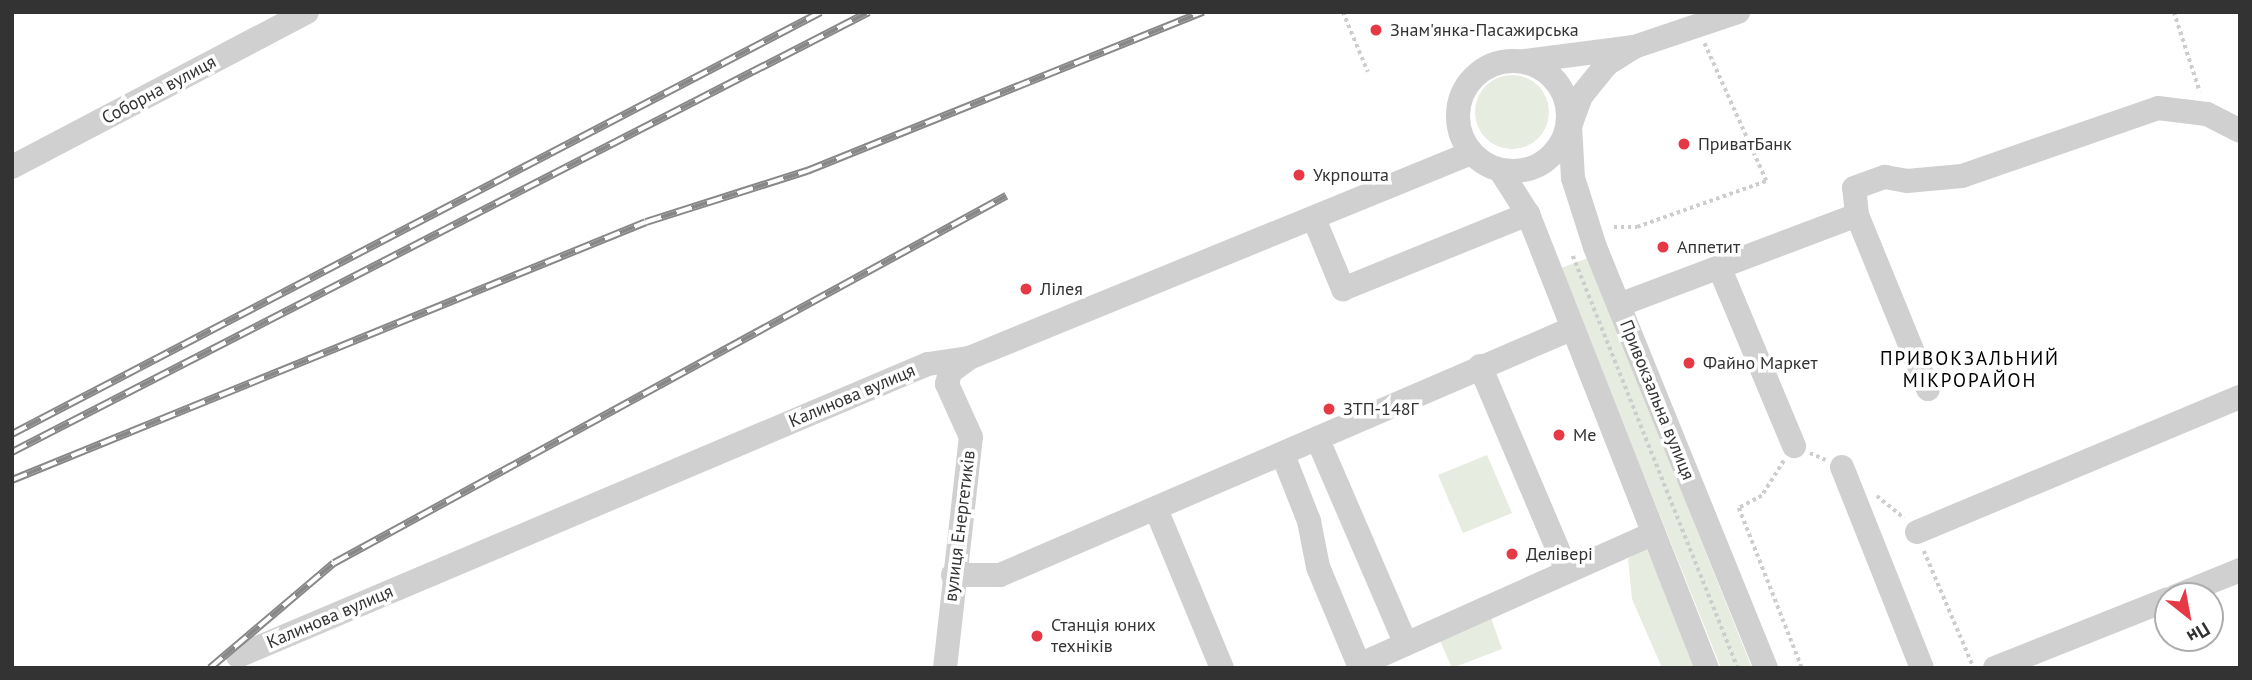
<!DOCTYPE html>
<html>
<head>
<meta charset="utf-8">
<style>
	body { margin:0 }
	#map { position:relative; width:2252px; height:680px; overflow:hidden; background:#fff; font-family:"PT Sans",sans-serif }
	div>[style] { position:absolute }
	.green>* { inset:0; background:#e6ecdf }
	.round { border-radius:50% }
	.path>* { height:3.5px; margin-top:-1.75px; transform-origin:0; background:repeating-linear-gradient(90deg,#cdcdcd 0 3.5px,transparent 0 7px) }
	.minor>* { height:24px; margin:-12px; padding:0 12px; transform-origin:12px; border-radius:12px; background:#d0d0d0 }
	.minor>.ring { margin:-12px; padding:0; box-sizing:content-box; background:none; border:24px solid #d0d0d0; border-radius:50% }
	.rail>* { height:8px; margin-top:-4px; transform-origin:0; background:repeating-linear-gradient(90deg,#fff 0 16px,#888 0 32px); box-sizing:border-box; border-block:2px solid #888 }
	.dots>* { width:19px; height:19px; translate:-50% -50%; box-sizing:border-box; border:4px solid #fff; border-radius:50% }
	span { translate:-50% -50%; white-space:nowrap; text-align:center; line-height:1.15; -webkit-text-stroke:7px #fff; paint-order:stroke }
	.poi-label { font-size:18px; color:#333 }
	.left { translate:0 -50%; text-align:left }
	.street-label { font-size:18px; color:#333 }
	.neighbourhood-label { font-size:19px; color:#000; letter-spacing:2px }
	.frame { position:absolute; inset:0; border:14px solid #333; pointer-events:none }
	.north { position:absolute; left:2154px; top:582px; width:70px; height:70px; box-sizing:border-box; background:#fff; border:2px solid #adadad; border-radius:50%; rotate:149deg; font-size:19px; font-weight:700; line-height:28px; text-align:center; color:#333 }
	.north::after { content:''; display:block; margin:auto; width:24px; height:32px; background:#e63946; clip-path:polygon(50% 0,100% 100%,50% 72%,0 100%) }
</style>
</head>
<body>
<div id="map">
	<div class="green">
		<i class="round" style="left:1475px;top:75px;width:74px;height:74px"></i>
		<i style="clip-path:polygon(1588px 258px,1752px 668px,1721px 668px,1561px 268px)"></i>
		<i style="clip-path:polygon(1487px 455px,1512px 513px,1463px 533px,1438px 475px)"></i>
		<i style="clip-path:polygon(1645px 545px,1698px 668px,1662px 668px,1632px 599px,1628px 559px)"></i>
		<i style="clip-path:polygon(1490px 615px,1502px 649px,1452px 668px,1438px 636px)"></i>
	</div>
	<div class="path">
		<i style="left:1343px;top:12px;width:65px;rotate:67.4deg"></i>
		<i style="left:2174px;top:12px;width:84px;rotate:72deg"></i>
		<i style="left:1614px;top:227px;width:23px"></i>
		<i style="left:1637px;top:227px;width:137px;rotate:-19.6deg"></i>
		<i style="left:1766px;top:181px;width:151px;rotate:-114.2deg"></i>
		<i style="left:1573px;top:256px;width:444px;rotate:68.2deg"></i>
		<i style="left:1810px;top:453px;width:17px;rotate:24deg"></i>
		<i style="left:1784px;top:461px;width:41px;rotate:122.2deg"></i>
		<i style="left:1762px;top:496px;width:26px;rotate:152deg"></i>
		<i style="left:1739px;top:508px;width:172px;rotate:68.5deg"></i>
		<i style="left:1877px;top:496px;width:35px;rotate:39deg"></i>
		<i style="left:1924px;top:551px;width:127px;rotate:66.9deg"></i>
	</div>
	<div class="minor">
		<i style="left:1634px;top:47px;width:32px;rotate:148deg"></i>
		<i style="left:1607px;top:64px;width:41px;rotate:129.1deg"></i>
		<i style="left:1581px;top:96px;width:32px;rotate:110deg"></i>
		<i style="left:1570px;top:126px;width:52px;rotate:86.7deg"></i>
		<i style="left:1573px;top:178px;width:72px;rotate:72.3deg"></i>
		<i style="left:1595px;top:247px;width:454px;rotate:67.9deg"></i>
		<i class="ring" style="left:1458px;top:61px;width:86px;height:86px"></i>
		<i style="left:1525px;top:61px;width:110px;rotate:-7.3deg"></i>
		<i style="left:1634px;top:47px;width:110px;rotate:-18.6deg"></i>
		<i style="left:12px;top:167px;width:333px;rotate:-27.7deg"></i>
		<i style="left:1500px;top:170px;width:52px;rotate:57.5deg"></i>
		<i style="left:1528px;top:214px;width:488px;rotate:68.5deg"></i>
		<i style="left:1857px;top:215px;width:188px;rotate:67.8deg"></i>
		<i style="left:1315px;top:221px;width:74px;rotate:67.6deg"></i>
		<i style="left:1343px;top:289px;width:200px;rotate:-22.1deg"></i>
		<i style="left:1720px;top:269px;width:192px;rotate:67.3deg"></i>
		<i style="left:1619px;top:305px;width:254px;rotate:-20.7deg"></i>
		<i style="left:1857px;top:215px;width:27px;rotate:-96deg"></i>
		<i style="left:1854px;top:188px;width:33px;rotate:-20deg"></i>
		<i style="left:1885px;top:177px;width:22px;rotate:10deg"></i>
		<i style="left:1907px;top:181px;width:55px;rotate:-5.2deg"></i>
		<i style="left:1962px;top:176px;width:207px;rotate:-19.1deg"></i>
		<i style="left:2158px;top:108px;width:49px;rotate:7deg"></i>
		<i style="left:2207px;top:114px;width:37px;rotate:27deg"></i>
		<i style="left:1480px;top:366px;width:220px;rotate:67deg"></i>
		<i style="left:1318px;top:440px;width:222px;rotate:66.7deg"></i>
		<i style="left:1283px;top:455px;width:71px;rotate:68.5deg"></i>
		<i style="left:1309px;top:521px;width:47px;rotate:78.9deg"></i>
		<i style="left:1318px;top:567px;width:106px;rotate:67.3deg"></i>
		<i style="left:1359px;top:665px;width:321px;rotate:-24.1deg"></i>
		<i style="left:1842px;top:467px;width:216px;rotate:68.3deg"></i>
		<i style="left:1156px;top:509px;width:172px;rotate:67.5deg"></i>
		<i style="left:1917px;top:532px;width:350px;rotate:-22.7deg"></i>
		<i style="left:953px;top:575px;width:47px"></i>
		<i style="left:1000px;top:575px;width:622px;rotate:-23.31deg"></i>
		<i style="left:2176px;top:596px;width:69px;rotate:-22.1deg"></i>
		<i style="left:238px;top:656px;width:749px;rotate:-22.94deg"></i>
		<i style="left:928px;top:364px;width:41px;rotate:-8.3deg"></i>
		<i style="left:969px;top:358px;width:542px;rotate:-22.21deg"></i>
		<i style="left:945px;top:668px;width:232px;rotate:-83.6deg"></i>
		<i style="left:971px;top:437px;width:58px;rotate:-114.4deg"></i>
		<i style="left:947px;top:384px;width:12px;rotate:-76deg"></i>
		<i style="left:950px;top:372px;width:24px;rotate:-36deg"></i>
		<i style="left:1995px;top:668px;width:186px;rotate:-21.7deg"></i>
	</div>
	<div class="rail">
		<i style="left:12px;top:434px;width:912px;rotate:-27.55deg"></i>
		<i style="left:12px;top:452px;width:963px;rotate:-27.18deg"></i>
		<i style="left:12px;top:480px;width:684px;rotate:-22.14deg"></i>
		<i style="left:646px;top:222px;width:169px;rotate:-17.6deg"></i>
		<i style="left:807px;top:171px;width:427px;rotate:-21.9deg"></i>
		<i style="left:210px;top:668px;width:162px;rotate:-40.3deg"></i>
		<i style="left:334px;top:563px;width:766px;rotate:-28.64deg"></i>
	</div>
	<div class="dots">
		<i style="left:1376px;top:30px;background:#e63946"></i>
		<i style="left:1684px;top:144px;background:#e63946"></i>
		<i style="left:1299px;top:175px;background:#e63946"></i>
		<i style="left:1663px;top:247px;background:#e63946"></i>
		<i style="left:1026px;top:289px;background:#e63946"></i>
		<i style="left:1689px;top:363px;background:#e63946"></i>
		<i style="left:1329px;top:409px;background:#e63946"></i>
		<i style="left:1559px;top:435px;background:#e63946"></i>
		<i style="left:1512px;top:554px;background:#e63946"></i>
		<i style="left:1037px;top:636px;background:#e63946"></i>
	</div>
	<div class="poi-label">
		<span class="left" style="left:1390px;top:30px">Знам'янка-Пасажирська</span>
		<span class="left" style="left:1698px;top:144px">ПриватБанк</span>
		<span class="left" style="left:1313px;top:175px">Укрпошта</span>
		<span class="left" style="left:1677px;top:247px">Аппетит</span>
		<span class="left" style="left:1040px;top:289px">Лілея</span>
		<span class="left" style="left:1703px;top:363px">Файно Маркет</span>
		<span class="left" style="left:1343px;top:409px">ЗТП-148Г</span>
		<span class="left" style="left:1573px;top:435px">Me</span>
		<span class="left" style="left:1526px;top:554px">Делівері</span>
		<span class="left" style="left:1051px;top:636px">Станція юних<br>техніків</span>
	</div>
	<div class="street-label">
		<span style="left:159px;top:90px;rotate:-28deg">Соборна вулиця</span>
		<span style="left:852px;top:396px;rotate:-23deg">Калинова вулиця</span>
		<span style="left:1657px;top:400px;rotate:68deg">Привокзальна вулиця</span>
		<span style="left:960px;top:526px;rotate:-83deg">вулиця Енергетиків</span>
		<span style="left:330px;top:617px;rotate:-23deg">Калинова вулиця</span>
	</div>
	<div class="neighbourhood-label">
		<span style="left:1970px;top:370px">ПРИВОКЗАЛЬНИЙ<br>МІКРОРАЙОН</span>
	</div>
	<div class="frame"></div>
	<div class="north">Пн</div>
</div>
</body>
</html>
